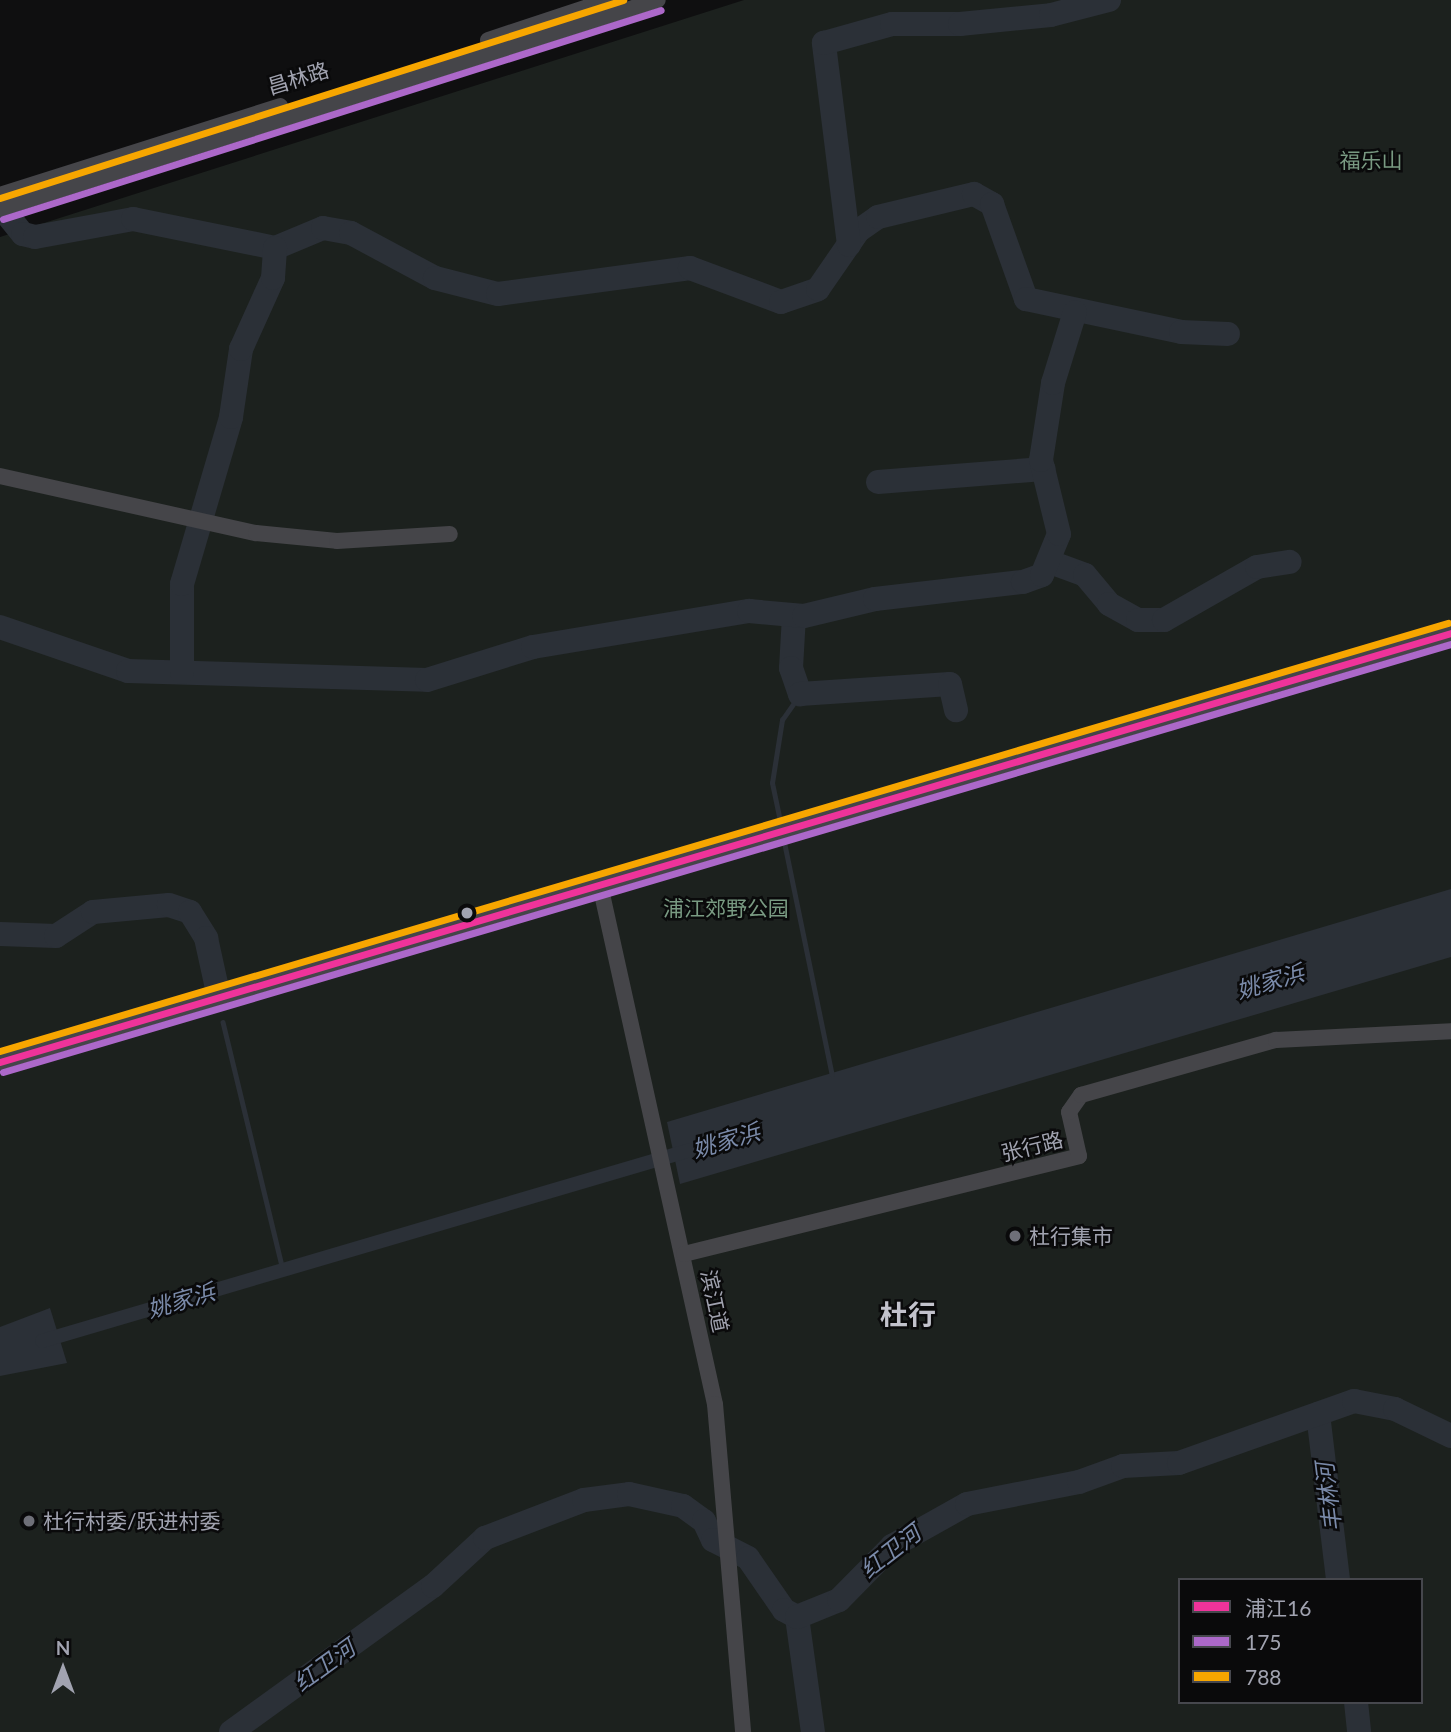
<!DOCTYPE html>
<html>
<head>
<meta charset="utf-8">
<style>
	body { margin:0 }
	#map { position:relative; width:1451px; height:1732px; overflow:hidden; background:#0f0f10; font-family:Lato,"Noto Sans SC",sans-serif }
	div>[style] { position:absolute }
	.green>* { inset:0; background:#1c211e }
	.water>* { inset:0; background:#2b3037 }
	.stream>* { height:4.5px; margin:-2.25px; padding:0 2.25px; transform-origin:2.25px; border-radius:2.25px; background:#2b3037 }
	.canal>* { height:14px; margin:-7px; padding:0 7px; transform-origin:7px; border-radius:7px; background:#2b3037 }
	.river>* { height:24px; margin:-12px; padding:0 12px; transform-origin:12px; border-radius:12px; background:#2b3037 }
	.minor>* { height:16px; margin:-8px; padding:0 8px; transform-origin:8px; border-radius:8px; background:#454549 }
	.bus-1>* { height:7px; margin:-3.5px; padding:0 3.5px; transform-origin:3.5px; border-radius:3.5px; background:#ef339a }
	.bus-2>* { height:7px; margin:-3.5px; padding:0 3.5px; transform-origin:3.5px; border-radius:3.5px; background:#ac68c9 }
	.bus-3>* { height:7px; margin:-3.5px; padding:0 3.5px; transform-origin:3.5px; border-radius:3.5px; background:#f7a600 }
	.dots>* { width:19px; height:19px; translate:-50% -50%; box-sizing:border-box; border:4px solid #0a0a0b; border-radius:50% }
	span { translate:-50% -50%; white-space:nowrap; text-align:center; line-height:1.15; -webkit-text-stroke:5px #0a0a0b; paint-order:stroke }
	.street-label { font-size:21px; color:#a1a3b0 }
	.park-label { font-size:21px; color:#799a82 }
	.poi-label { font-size:21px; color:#a1a3b0 }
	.left { translate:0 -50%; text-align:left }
	.water-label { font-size:23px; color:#7a8aa9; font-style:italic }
	.district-label { font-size:28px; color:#c2c2cc; font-weight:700 }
	.legend { position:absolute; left:1178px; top:1578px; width:245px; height:126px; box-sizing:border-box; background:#0a0a0b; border:2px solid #46474d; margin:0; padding:9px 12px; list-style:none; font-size:21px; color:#a1a3b0 }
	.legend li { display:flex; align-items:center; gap:14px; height:35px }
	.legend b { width:35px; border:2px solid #46474d }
	.north { position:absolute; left:28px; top:1634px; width:70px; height:70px; -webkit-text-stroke:5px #0a0a0b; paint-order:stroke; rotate:0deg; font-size:19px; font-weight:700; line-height:28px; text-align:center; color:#a1a3b0 }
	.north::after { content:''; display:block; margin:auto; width:24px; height:32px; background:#a1a3b0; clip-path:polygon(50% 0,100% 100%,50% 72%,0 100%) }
</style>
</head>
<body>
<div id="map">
	<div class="green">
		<i style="clip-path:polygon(evenodd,744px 0,1451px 0,1451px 1732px,0 1732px,0 237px,744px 0,1180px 1580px,1421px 1580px,1421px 1702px,1180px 1702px,1180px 1580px)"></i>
	</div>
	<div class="water">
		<i style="clip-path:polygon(1451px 889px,1451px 957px,680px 1184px,667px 1122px)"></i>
		<i style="clip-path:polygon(50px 1308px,67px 1363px,0 1376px,0 1327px)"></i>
	</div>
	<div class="stream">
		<i style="left:781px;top:826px;width:44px;rotate:-101.8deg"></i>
		<i style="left:772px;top:783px;width:64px;rotate:-81deg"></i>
		<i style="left:782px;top:720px;width:32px;rotate:-55deg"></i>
		<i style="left:783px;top:835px;width:244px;rotate:78.4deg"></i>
		<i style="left:223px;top:1022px;width:255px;rotate:76.4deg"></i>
	</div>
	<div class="canal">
		<i style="left:42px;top:1341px;width:676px;rotate:-16.42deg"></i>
	</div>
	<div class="river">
		<i style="left:0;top:206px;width:36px;rotate:51deg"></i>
		<i style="left:23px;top:234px;width:12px;rotate:14deg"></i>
		<i style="left:35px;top:237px;width:100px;rotate:-10.4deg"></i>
		<i style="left:133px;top:219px;width:145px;rotate:11.5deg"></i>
		<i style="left:275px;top:248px;width:52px;rotate:-22.6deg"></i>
		<i style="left:323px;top:228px;width:28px;rotate:10deg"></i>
		<i style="left:351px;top:233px;width:95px;rotate:28.2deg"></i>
		<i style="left:435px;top:278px;width:65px;rotate:14.3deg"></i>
		<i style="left:498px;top:294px;width:194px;rotate:-7.7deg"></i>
		<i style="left:690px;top:268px;width:97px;rotate:20.5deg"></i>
		<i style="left:781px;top:302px;width:39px;rotate:-19deg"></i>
		<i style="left:818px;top:289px;width:70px;rotate:-55.4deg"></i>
		<i style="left:858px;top:231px;width:24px;rotate:-35deg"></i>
		<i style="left:878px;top:217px;width:99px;rotate:-13.5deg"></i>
		<i style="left:974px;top:194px;width:21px;rotate:29deg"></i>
		<i style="left:992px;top:204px;width:101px;rotate:70.3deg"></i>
		<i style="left:1026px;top:299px;width:158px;rotate:12deg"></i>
		<i style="left:1181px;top:332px;width:47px;rotate:2.4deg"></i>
		<i style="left:849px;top:245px;width:204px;rotate:-97.1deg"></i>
		<i style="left:824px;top:43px;width:71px;rotate:-15.6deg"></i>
		<i style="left:892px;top:24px;width:68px"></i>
		<i style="left:960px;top:24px;width:91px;rotate:-5.6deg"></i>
		<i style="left:1051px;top:15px;width:60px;rotate:-14.5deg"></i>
		<i style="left:878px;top:482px;width:166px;rotate:-4.5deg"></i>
		<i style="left:1050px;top:562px;width:37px;rotate:20deg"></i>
		<i style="left:1085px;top:575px;width:38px;rotate:50deg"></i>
		<i style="left:1109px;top:604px;width:33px;rotate:29deg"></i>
		<i style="left:1138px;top:620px;width:26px"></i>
		<i style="left:1164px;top:620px;width:107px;rotate:-29.7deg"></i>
		<i style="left:1257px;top:567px;width:33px;rotate:-9deg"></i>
		<i style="left:794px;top:616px;width:52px;rotate:93.3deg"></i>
		<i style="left:791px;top:668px;width:28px;rotate:71deg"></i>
		<i style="left:800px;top:694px;width:150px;rotate:-3.8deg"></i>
		<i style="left:950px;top:684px;width:27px;rotate:77deg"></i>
		<i style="left:0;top:627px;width:135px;rotate:19deg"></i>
		<i style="left:128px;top:671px;width:299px;rotate:1.7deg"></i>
		<i style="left:427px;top:680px;width:111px;rotate:-17.3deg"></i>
		<i style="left:533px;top:647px;width:219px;rotate:-9.5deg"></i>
		<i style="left:749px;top:611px;width:55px;rotate:5.2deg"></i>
		<i style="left:804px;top:616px;width:73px;rotate:-13.5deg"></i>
		<i style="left:875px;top:599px;width:149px;rotate:-6.6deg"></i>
		<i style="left:1023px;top:582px;width:20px;rotate:-20deg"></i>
		<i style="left:1042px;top:575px;width:44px;rotate:-67.5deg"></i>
		<i style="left:1059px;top:534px;width:76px;rotate:-103.7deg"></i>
		<i style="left:1041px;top:460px;width:78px;rotate:-81.1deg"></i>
		<i style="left:1053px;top:383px;width:74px;rotate:-72.8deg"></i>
		<i style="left:182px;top:672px;width:88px;rotate:-90deg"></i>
		<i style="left:182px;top:584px;width:174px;rotate:-73.6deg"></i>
		<i style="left:231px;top:417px;width:69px;rotate:-81.6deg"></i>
		<i style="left:241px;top:349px;width:78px;rotate:-65.7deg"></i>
		<i style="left:273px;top:278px;width:30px;rotate:-86deg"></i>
		<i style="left:0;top:934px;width:56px;rotate:2deg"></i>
		<i style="left:56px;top:936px;width:44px;rotate:-33deg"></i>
		<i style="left:93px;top:912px;width:76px;rotate:-5.3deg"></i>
		<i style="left:169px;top:905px;width:22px;rotate:18deg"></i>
		<i style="left:190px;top:912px;width:31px;rotate:58deg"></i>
		<i style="left:206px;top:938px;width:51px;rotate:77.6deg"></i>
		<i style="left:1318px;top:1414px;width:167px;rotate:83.1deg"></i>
		<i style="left:797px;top:1617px;width:116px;rotate:82.1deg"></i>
		<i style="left:1356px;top:1702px;width:30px;rotate:84deg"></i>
		<i style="left:231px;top:1732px;width:249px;rotate:-35.9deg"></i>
		<i style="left:433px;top:1586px;width:71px;rotate:-42.7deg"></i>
		<i style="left:485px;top:1538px;width:106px;rotate:-21deg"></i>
		<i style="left:584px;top:1500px;width:45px;rotate:-7.6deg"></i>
		<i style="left:629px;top:1494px;width:55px;rotate:12.5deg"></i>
		<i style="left:683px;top:1506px;width:26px;rotate:36deg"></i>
		<i style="left:704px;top:1521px;width:21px;rotate:65deg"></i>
		<i style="left:713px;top:1540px;width:39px;rotate:27deg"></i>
		<i style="left:748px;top:1558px;width:63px;rotate:55.3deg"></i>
		<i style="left:784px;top:1610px;width:15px;rotate:28deg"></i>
		<i style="left:797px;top:1617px;width:45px;rotate:-22deg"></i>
		<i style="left:839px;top:1600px;width:76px;rotate:-45.5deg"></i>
		<i style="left:892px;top:1546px;width:86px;rotate:-29.2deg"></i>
		<i style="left:967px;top:1504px;width:114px;rotate:-11.1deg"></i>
		<i style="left:1079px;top:1482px;width:47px;rotate:-20deg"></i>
		<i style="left:1123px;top:1466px;width:56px;rotate:-3.1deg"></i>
		<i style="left:1179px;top:1463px;width:186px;rotate:-19.5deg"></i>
		<i style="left:1354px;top:1401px;width:42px;rotate:11deg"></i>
		<i style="left:1395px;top:1409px;width:62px;rotate:25.7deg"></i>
	</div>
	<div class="minor">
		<i style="left:488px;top:40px;width:127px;rotate:-18.3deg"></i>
		<i style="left:0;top:195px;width:294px;rotate:-17.6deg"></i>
		<i style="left:0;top:209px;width:690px;rotate:-17.62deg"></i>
		<i style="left:0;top:476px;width:262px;rotate:12.6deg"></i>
		<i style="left:256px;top:533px;width:81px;rotate:5.6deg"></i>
		<i style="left:337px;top:541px;width:113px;rotate:-3.5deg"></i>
		<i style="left:600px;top:885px;width:532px;rotate:77.51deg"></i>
		<i style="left:715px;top:1404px;width:329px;rotate:85.1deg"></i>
		<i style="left:0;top:1062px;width:1513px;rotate:-16.47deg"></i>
		<i style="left:684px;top:1254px;width:407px;rotate:-13.9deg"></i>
		<i style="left:1079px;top:1156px;width:45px;rotate:-102.8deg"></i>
		<i style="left:1069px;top:1112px;width:21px;rotate:-55deg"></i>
		<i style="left:1081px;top:1095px;width:203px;rotate:-15.8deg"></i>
		<i style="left:1276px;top:1040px;width:175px;rotate:-2.9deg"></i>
	</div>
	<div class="bus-1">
		<i style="left:0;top:1062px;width:1513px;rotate:-16.47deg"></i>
	</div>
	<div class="bus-2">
		<i style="left:3px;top:219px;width:690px;rotate:-17.62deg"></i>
		<i style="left:3px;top:1072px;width:1510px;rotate:-16.47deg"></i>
	</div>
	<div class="bus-3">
		<i style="left:0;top:198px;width:654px;rotate:-17.63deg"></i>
		<i style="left:0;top:1051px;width:1510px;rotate:-16.47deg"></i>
	</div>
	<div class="dots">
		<i style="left:467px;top:913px;background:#a1a3b0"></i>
		<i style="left:1015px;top:1236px;background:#6e6f78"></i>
		<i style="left:29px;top:1521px;background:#6e6f78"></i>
	</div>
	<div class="street-label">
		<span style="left:298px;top:78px;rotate:-17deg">昌林路</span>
		<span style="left:1032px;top:1146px;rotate:-14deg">张行路</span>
		<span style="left:715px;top:1301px;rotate:78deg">滨江道</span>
	</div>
	<div class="park-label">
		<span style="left:1371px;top:160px">福乐山</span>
		<span style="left:726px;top:908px">浦江郊野公园</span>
	</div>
	<div class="poi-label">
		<span class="left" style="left:1029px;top:1236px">杜行集市</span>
		<span class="left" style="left:43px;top:1521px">杜行村委/跃进村委</span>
	</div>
	<div class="water-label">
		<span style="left:1270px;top:981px;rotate:-16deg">姚家浜</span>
		<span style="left:726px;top:1140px;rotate:-16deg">姚家浜</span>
		<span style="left:181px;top:1300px;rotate:-16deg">姚家浜</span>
		<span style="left:1328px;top:1497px;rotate:-97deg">丰林河</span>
		<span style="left:890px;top:1551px;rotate:-38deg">红卫河</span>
		<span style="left:324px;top:1665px;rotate:-36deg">红卫河</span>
	</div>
	<div class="district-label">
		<span style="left:908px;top:1314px">杜行</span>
	</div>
	<ul class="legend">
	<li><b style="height:9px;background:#ef339a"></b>浦江16</li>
	<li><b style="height:9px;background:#ac68c9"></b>175</li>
	<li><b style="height:9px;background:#f7a600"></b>788</li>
	</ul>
	<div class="north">N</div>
</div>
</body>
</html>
